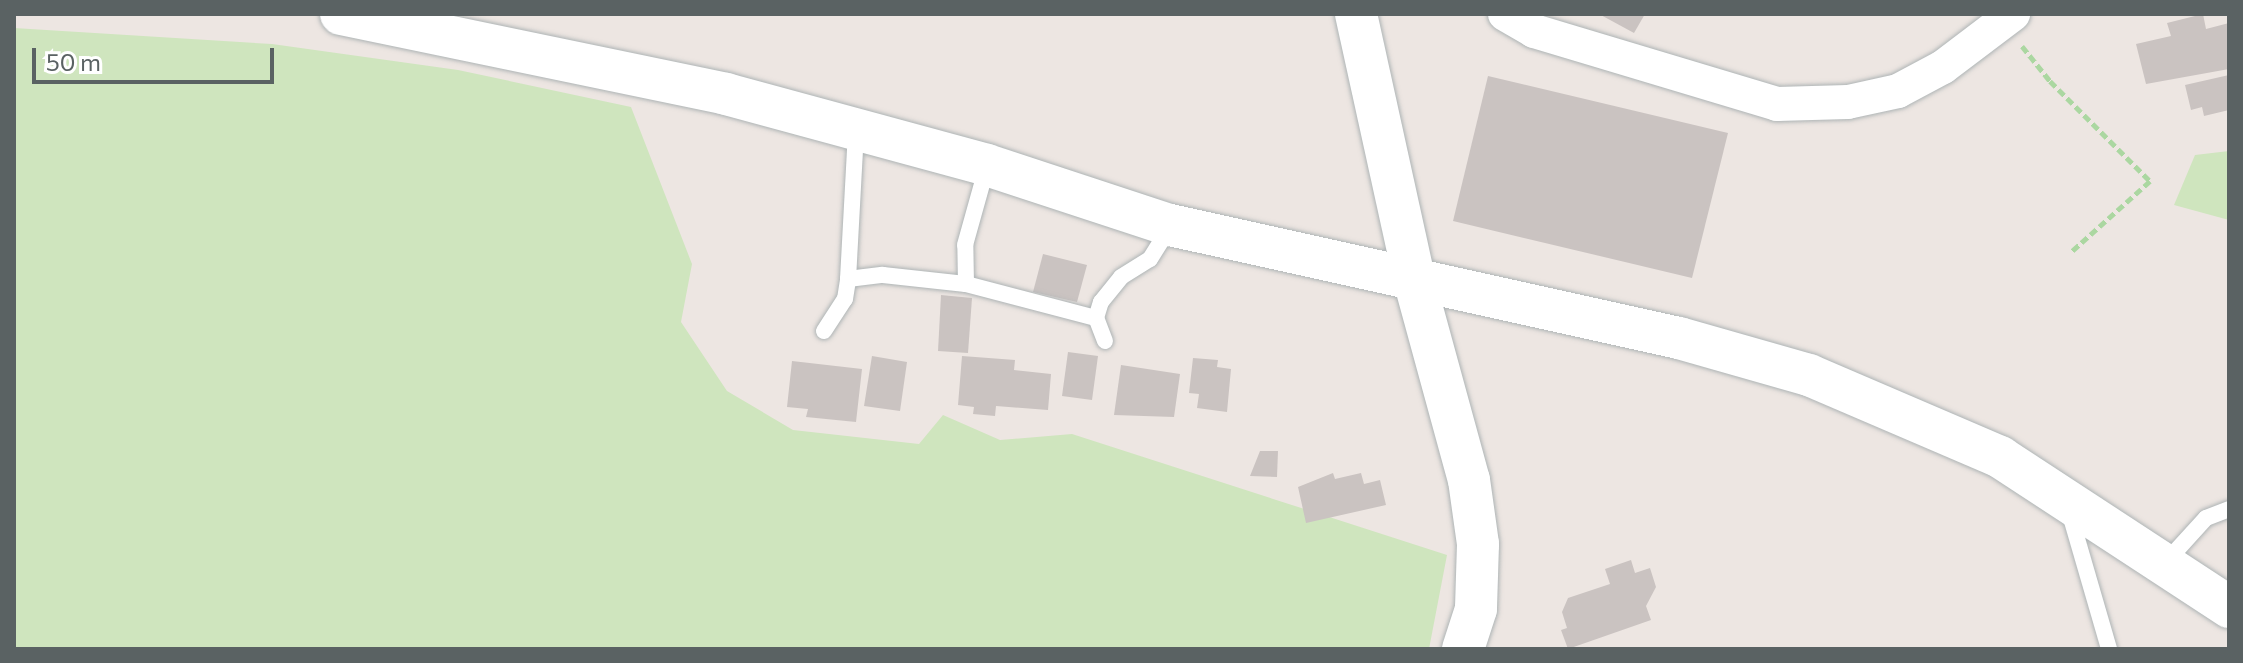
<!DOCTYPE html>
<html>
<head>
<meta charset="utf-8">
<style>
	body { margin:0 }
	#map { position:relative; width:2243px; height:663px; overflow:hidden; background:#ede6e2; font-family:Commissioner,sans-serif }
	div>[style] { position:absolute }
	.green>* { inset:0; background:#cfe5be }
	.building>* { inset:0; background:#cac3c1 }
	.path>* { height:5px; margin-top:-2.5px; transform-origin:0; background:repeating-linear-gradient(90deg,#abd7a1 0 8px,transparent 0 12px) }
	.roads { filter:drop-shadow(0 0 2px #aeb4b5) drop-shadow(0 0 2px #aeb4b5) }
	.service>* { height:16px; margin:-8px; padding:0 8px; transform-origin:8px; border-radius:8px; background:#fff }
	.minor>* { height:34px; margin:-17px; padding:0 17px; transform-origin:17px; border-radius:17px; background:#fff }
	.tertiary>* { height:42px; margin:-21px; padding:0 21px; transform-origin:21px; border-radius:21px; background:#fff }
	span { translate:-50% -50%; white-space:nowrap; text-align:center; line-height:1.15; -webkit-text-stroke:6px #fff; paint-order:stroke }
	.frame { position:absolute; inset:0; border:16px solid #5a6263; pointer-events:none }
	.scale { position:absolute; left:32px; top:48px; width:242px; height:36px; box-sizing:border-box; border:4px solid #5a6263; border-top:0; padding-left:10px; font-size:24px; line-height:28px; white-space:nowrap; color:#5a6263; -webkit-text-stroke:6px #fff; paint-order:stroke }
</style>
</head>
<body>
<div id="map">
	<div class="green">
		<i style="clip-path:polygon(14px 28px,272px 44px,458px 70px,631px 107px,692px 264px,681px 322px,727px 391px,793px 430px,919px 444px,943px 415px,1000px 440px,1072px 434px,1447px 555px,1429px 649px,14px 649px)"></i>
		<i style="clip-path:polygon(2229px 151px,2229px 220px,2174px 205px,2195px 155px)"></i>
	</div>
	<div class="building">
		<i style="clip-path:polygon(1599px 14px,1645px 14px,1634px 33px)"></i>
		<i style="clip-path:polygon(2203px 14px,2206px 29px,2229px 23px,2229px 69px,2146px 84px,2136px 44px,2171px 36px,2167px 23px)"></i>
		<i style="clip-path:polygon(2229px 75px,2229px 110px,2204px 116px,2202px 107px,2191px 110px,2185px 85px)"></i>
		<i style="clip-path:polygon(1488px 76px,1728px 133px,1692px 278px,1453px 221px)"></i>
		<i style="clip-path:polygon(1043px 254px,1087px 265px,1077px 302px,1033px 292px)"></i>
		<i style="clip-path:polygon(941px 295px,972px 298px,968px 353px,938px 351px)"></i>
		<i style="clip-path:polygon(1068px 352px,1098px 356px,1092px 400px,1062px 396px)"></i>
		<i style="clip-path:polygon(872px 356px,907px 362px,900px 411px,864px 406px)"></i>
		<i style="clip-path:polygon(962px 356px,1015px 360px,1014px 370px,1051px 374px,1048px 410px,996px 406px,995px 416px,973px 414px,974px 407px,958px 405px)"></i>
		<i style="clip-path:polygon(1193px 358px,1218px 360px,1217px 367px,1231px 369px,1227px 412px,1197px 408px,1199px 394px,1189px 393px)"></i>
		<i style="clip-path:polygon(792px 361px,862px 369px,856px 422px,806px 417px,808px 409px,787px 407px)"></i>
		<i style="clip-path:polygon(1121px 365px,1180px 374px,1174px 417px,1114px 415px)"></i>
		<i style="clip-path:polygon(1260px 451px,1278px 451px,1277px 477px,1250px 476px)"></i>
		<i style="clip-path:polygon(1333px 473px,1335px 479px,1361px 473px,1364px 484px,1380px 480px,1386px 505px,1306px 523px,1298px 487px)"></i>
		<i style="clip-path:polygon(1631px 560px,1635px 573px,1650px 568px,1656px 587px,1646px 606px,1651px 620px,1568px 649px,1561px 630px,1567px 628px,1562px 612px,1568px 598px,1610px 584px,1605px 569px)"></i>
	</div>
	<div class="path">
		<i style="left:2022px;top:46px;width:45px;rotate:51.3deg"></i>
		<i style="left:2050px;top:81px;width:141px;rotate:45deg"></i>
		<i style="left:2150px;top:181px;width:106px;rotate:138.1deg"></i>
	</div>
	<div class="roads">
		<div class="service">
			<i style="left:848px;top:279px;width:150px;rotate:-86.9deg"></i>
			<i style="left:966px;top:284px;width:39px;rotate:-91deg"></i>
			<i style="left:965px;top:245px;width:82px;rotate:-74.4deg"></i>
			<i style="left:824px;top:331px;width:38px;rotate:-57deg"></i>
			<i style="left:845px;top:299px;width:20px;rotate:-81deg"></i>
			<i style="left:848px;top:279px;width:35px;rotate:-7deg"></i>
			<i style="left:883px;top:275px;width:83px;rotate:6.2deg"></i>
			<i style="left:966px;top:284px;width:134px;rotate:14.7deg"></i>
			<i style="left:1105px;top:341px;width:25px;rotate:-111deg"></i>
			<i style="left:1096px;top:318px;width:17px;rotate:-73deg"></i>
			<i style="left:1101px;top:302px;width:32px;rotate:-51deg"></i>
			<i style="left:1121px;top:277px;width:34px;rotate:-32deg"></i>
			<i style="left:1150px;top:259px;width:38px;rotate:-58deg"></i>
			<i style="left:2069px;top:511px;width:144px;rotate:73.8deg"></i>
			<i style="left:2165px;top:563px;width:61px;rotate:-47.7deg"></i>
			<i style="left:2206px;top:518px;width:25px;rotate:-21deg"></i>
		</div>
		<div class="minor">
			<i style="left:1505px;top:14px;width:34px;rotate:30deg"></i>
			<i style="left:1534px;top:31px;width:254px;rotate:16.7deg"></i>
			<i style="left:1777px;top:104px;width:71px;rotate:-1.6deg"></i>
			<i style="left:1848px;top:102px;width:51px;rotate:-12.4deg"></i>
			<i style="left:1898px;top:91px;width:51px;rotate:-28.1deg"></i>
			<i style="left:1943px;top:67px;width:88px;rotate:-37.1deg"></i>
		</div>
		<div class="tertiary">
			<i style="left:341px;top:14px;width:393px;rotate:11.7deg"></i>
			<i style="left:726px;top:94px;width:270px;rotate:15.2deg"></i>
			<i style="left:987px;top:165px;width:193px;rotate:18.2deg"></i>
			<i style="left:1170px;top:225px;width:521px;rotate:12.52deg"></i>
			<i style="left:1679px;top:338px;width:135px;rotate:15.9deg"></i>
			<i style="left:1809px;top:375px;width:208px;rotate:23.2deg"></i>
			<i style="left:2000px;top:457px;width:274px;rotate:33.2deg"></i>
			<i style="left:1356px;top:14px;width:275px;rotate:77.6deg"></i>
			<i style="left:1415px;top:283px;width:204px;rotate:74.7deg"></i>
			<i style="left:1469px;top:480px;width:65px;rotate:82deg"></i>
			<i style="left:1478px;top:544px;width:65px;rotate:91.8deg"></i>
			<i style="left:1476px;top:609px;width:42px;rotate:108deg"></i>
		</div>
	</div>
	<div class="frame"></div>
	<div class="scale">50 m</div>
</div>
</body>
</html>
